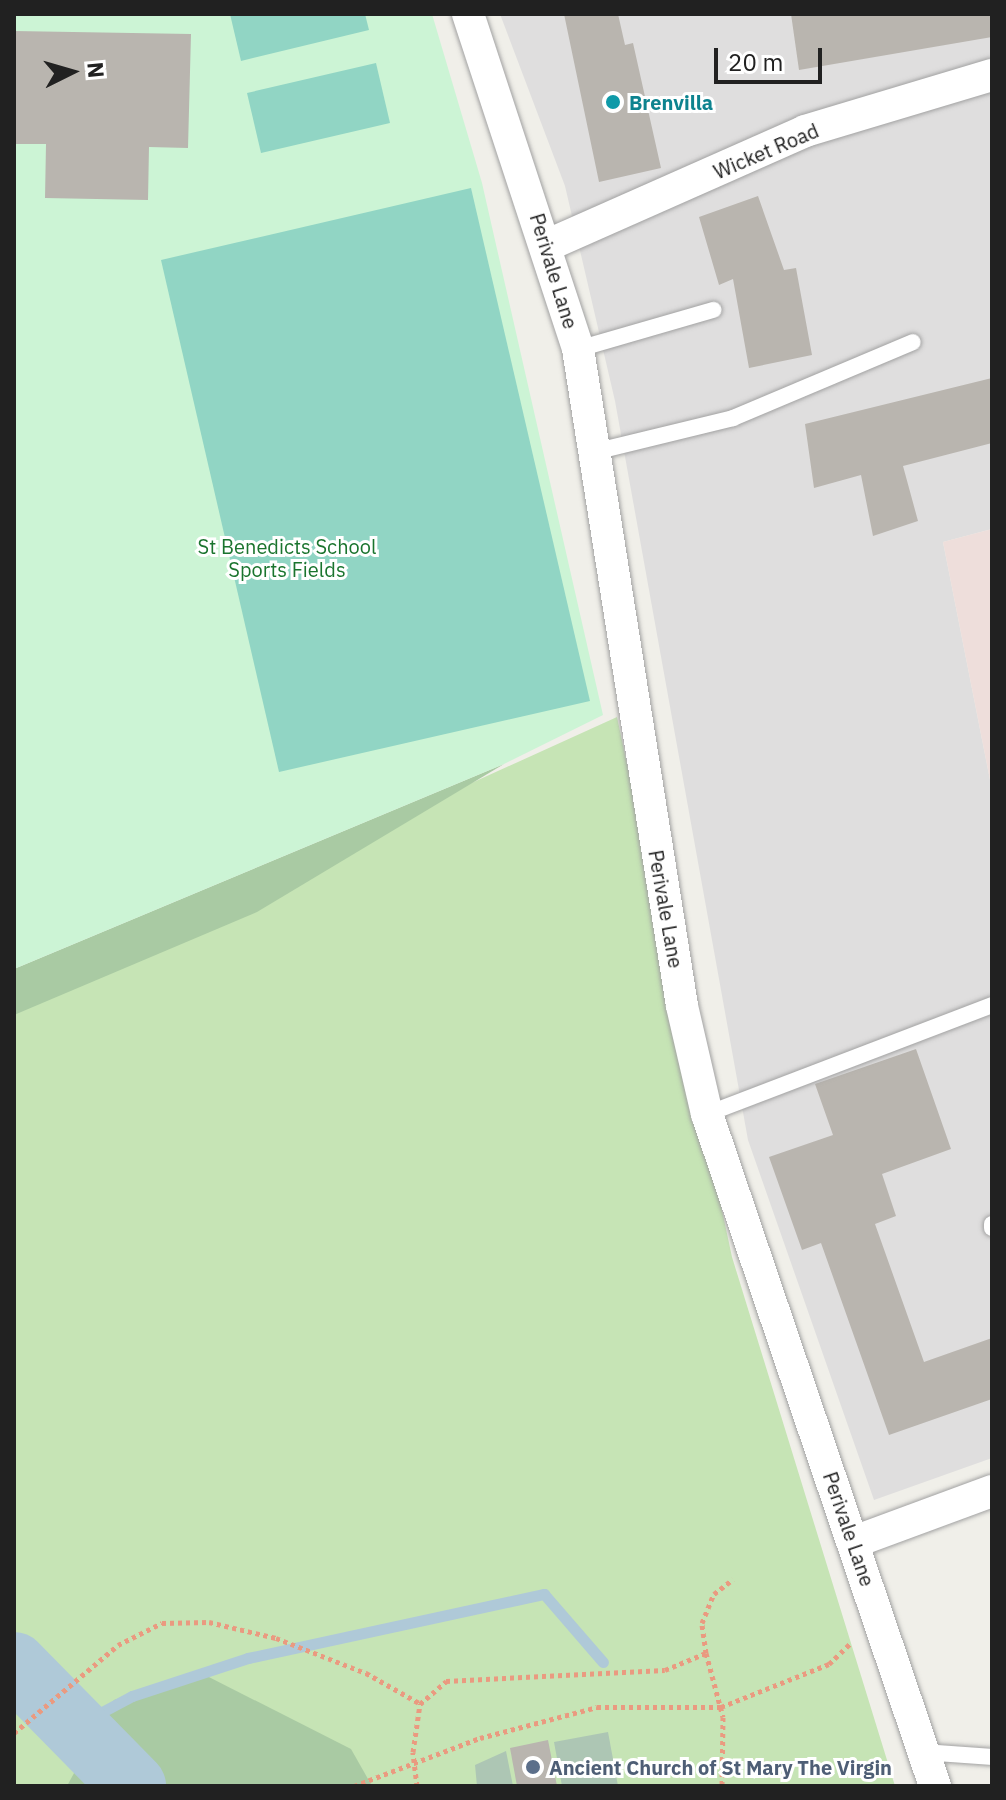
<!DOCTYPE html>
<html>
<head>
<meta charset="utf-8">
<style>
	body { margin:0 }
	#map { position:relative; width:1006px; height:1800px; overflow:hidden; background:#f0efe9; font-family:"IBM Plex Sans",sans-serif }
	div>[style] { position:absolute }
	.residential>* { inset:0; background:#dfdede }
	.commercial>* { inset:0; background:#eededb }
	.grass>* { inset:0; background:#c6e4b5 }
	.forest>* { inset:0; background:#a9caa3 }
	.cemetery>* { inset:0; background:#adc6b4 }
	.park>* { inset:0; background:#ccf4d5 }
	.pitch>* { inset:0; background:#91d5c4 }
	.stream>* { height:11px; margin:-5.5px; padding:0 5.5px; transform-origin:5.5px; border-radius:5.5px; background:#afc9d8 }
	.river>* { height:66px; margin:-33px; padding:0 33px; transform-origin:33px; border-radius:33px; background:#afc9d8 }
	.building>* { inset:0; background:#b9b5af }
	.path>* { height:5px; margin-top:-2.5px; transform-origin:0; background:repeating-linear-gradient(90deg,#ea9a80 0 4px,transparent 0 8px) }
	.roads { filter:drop-shadow(0 0 2px #a2a2a2) drop-shadow(0 0 2px #a2a2a2) }
	.lane>* { height:16px; margin:-8px; padding:0 8px; transform-origin:8px; border-radius:8px; background:#fff }
	.street>* { height:32px; margin:-16px; padding:0 16px; transform-origin:16px; border-radius:16px; background:#fff }
	.dots>* { width:22px; height:22px; translate:-50% -50%; box-sizing:border-box; border:4px solid #fff; border-radius:50% }
	span { translate:-50% -50%; white-space:nowrap; text-align:center; line-height:1.15; -webkit-text-stroke:6px #fff; paint-order:stroke }
	.culture-label { font-size:20px; color:#0d838f; font-weight:700 }
	.left { translate:0 -50%; text-align:left }
	.street-label { font-size:20px; color:#212121 }
	.park-label { font-size:20px; color:#1a742e }
	.service-label { font-size:20px; color:#4e5e75; font-weight:700 }
	.frame { position:absolute; inset:0; border:16px solid #212121; pointer-events:none }
	.north { position:absolute; left:32px; top:32px; width:80px; height:80px; -webkit-text-stroke:6px #fff; paint-order:stroke; rotate:85deg; font-size:22px; font-weight:700; line-height:32px; text-align:center; color:#212121 }
	.north::after { content:''; display:block; margin:auto; width:28px; height:36px; background:#212121; clip-path:polygon(50% 0,100% 100%,50% 72%,0 100%) }
	.scale { position:absolute; left:714px; top:48px; width:108px; height:36px; box-sizing:border-box; border:4px solid #212121; border-top:0; padding-left:10px; font-size:24px; line-height:28px; white-space:nowrap; color:#212121; -webkit-text-stroke:6px #fff; paint-order:stroke }
</style>
</head>
<body>
<div id="map">
	<div class="residential">
		<i style="clip-path:polygon(500px 14px,992px 14px,992px 529px,943px 542px,992px 790px,992px 1458px,874px 1500px,748px 1140px,615px 401px,565px 186px)"></i>
	</div>
	<div class="commercial">
		<i style="clip-path:polygon(992px 529px,992px 790px,943px 542px)"></i>
	</div>
	<div class="grass">
		<i style="clip-path:polygon(617px 717px,732px 1257px,895px 1786px,14px 1786px,14px 991px)"></i>
	</div>
	<div class="forest">
		<i style="clip-path:polygon(504px 764px,257px 912px,14px 1015px,14px 969px)"></i>
		<i style="clip-path:polygon(199px 1672px,351px 1749px,372px 1786px,67px 1786px,114px 1700px)"></i>
	</div>
	<div class="cemetery">
		<i style="clip-path:polygon(608px 1732px,618px 1786px,562px 1786px,554px 1742px)"></i>
		<i style="clip-path:polygon(506px 1751px,513px 1786px,477px 1786px,475px 1765px)"></i>
	</div>
	<div class="park">
		<i style="clip-path:polygon(14px 14px,432px 14px,482px 183px,603px 715px,504px 764px,14px 969px)"></i>
	</div>
	<div class="pitch">
		<i style="clip-path:polygon(230px 14px,365px 14px,369px 30px,241px 61px)"></i>
		<i style="clip-path:polygon(376px 63px,390px 123px,261px 153px,247px 93px)"></i>
		<i style="clip-path:polygon(471px 188px,590px 701px,279px 772px,161px 260px)"></i>
	</div>
	<div class="stream">
		<i style="left:74px;top:1727px;width:66px;rotate:-28.1deg"></i>
		<i style="left:132px;top:1696px;width:122px;rotate:-18.1deg"></i>
		<i style="left:248px;top:1658px;width:303px;rotate:-12.2deg"></i>
		<i style="left:544px;top:1594px;width:90px;rotate:49.1deg"></i>
	</div>
	<div class="river">
		<i style="left:14px;top:1665px;width:170px;rotate:45.5deg"></i>
	</div>
	<div class="building">
		<i style="clip-path:polygon(564px 14px,618px 14px,625px 45px,633px 43px,661px 168px,599px 182px)"></i>
		<i style="clip-path:polygon(791px 14px,992px 14px,992px 37px,799px 70px)"></i>
		<i style="clip-path:polygon(14px 31px,191px 34px,188px 148px,149px 147px,148px 200px,45px 198px,46px 144px,14px 144px)"></i>
		<i style="clip-path:polygon(758px 196px,784px 270px,796px 268px,812px 355px,749px 368px,733px 279px,719px 285px,699px 217px)"></i>
		<i style="clip-path:polygon(992px 378px,992px 443px,903px 466px,918px 521px,873px 536px,861px 475px,814px 488px,805px 424px)"></i>
		<i style="clip-path:polygon(916px 1049px,951px 1149px,882px 1174px,896px 1216px,875px 1224px,924px 1362px,992px 1338px,992px 1399px,889px 1435px,821px 1243px,802px 1250px,769px 1157px,833px 1135px,815px 1084px)"></i>
		<i style="clip-path:polygon(548px 1740px,557px 1786px,517px 1786px,510px 1748px)"></i>
	</div>
	<div class="path">
		<i style="left:706px;top:1653px;width:66px;rotate:75.1deg"></i>
		<i style="left:723px;top:1717px;width:69px;rotate:90.8deg"></i>
		<i style="left:14px;top:1733px;width:136px;rotate:-40.2deg"></i>
		<i style="left:118px;top:1645px;width:49px;rotate:-26.6deg"></i>
		<i style="left:162px;top:1623px;width:47px;rotate:-1.2deg"></i>
		<i style="left:209px;top:1622px;width:69px;rotate:13.4deg"></i>
		<i style="left:276px;top:1638px;width:97px;rotate:21.3deg"></i>
		<i style="left:366px;top:1673px;width:61px;rotate:29.5deg"></i>
		<i style="left:354px;top:1786px;width:135px;rotate:-20.9deg"></i>
		<i style="left:480px;top:1738px;width:121px;rotate:-14.8deg"></i>
		<i style="left:597px;top:1707px;width:124px"></i>
		<i style="left:721px;top:1707px;width:116px;rotate:-21.7deg"></i>
		<i style="left:829px;top:1664px;width:29px;rotate:-44deg"></i>
		<i style="left:417px;top:1786px;width:34px;rotate:-97deg"></i>
		<i style="left:413px;top:1752px;width:49px;rotate:-81.7deg"></i>
		<i style="left:420px;top:1704px;width:35px;rotate:-41deg"></i>
		<i style="left:446px;top:1681px;width:219px;rotate:-2.9deg"></i>
		<i style="left:665px;top:1670px;width:44px;rotate:-22.5deg"></i>
		<i style="left:706px;top:1653px;width:30px;rotate:-98deg"></i>
		<i style="left:702px;top:1623px;width:31px;rotate:-68deg"></i>
		<i style="left:714px;top:1594px;width:24px;rotate:-38deg"></i>
	</div>
	<div class="roads">
		<div class="lane">
			<i style="left:578px;top:349px;width:141px;rotate:-16.1deg"></i>
			<i style="left:598px;top:451px;width:139px;rotate:-13.7deg"></i>
			<i style="left:733px;top:418px;width:195px;rotate:-22.9deg"></i>
			<i style="left:707px;top:1114px;width:305px;rotate:-20.9deg"></i>
			<i style="left:992px;top:1224px;width:4px;rotate:90deg"></i>
			<i style="left:924px;top:1752px;width:68px;rotate:4.2deg"></i>
		</div>
		<div class="street">
			<i style="left:468px;top:14px;width:353px;rotate:71.8deg"></i>
			<i style="left:578px;top:349px;width:665px;rotate:81deg"></i>
			<i style="left:682px;top:1006px;width:111px;rotate:77deg"></i>
			<i style="left:707px;top:1114px;width:710px;rotate:71.26deg"></i>
			<i style="left:546px;top:246px;width:283px;rotate:-23.9deg"></i>
			<i style="left:805px;top:131px;width:195px;rotate:-16.7deg"></i>
			<i style="left:854px;top:1542px;width:147px;rotate:-20.3deg"></i>
		</div>
	</div>
	<div class="dots">
		<i style="left:613px;top:102px;background:#0f9aa8"></i>
		<i style="left:533px;top:1767px;background:#5c6f8a"></i>
	</div>
	<div class="culture-label">
		<span class="left" style="left:629px;top:102px">Brenvilla</span>
	</div>
	<div class="street-label">
		<span style="left:766px;top:151px;rotate:-23deg">Wicket Road</span>
		<span style="left:554px;top:271px;rotate:73deg">Perivale Lane</span>
		<span style="left:666px;top:909px;rotate:80deg">Perivale Lane</span>
		<span style="left:849px;top:1529px;rotate:71deg">Perivale Lane</span>
	</div>
	<div class="park-label">
		<span style="left:287px;top:558px">St Benedicts School<br>Sports Fields</span>
	</div>
	<div class="service-label">
		<span class="left" style="left:549px;top:1767px">Ancient Church of St Mary The Virgin</span>
	</div>
	<div class="frame"></div>
	<div class="north">N</div>
	<div class="scale">20 m</div>
</div>
</body>
</html>
